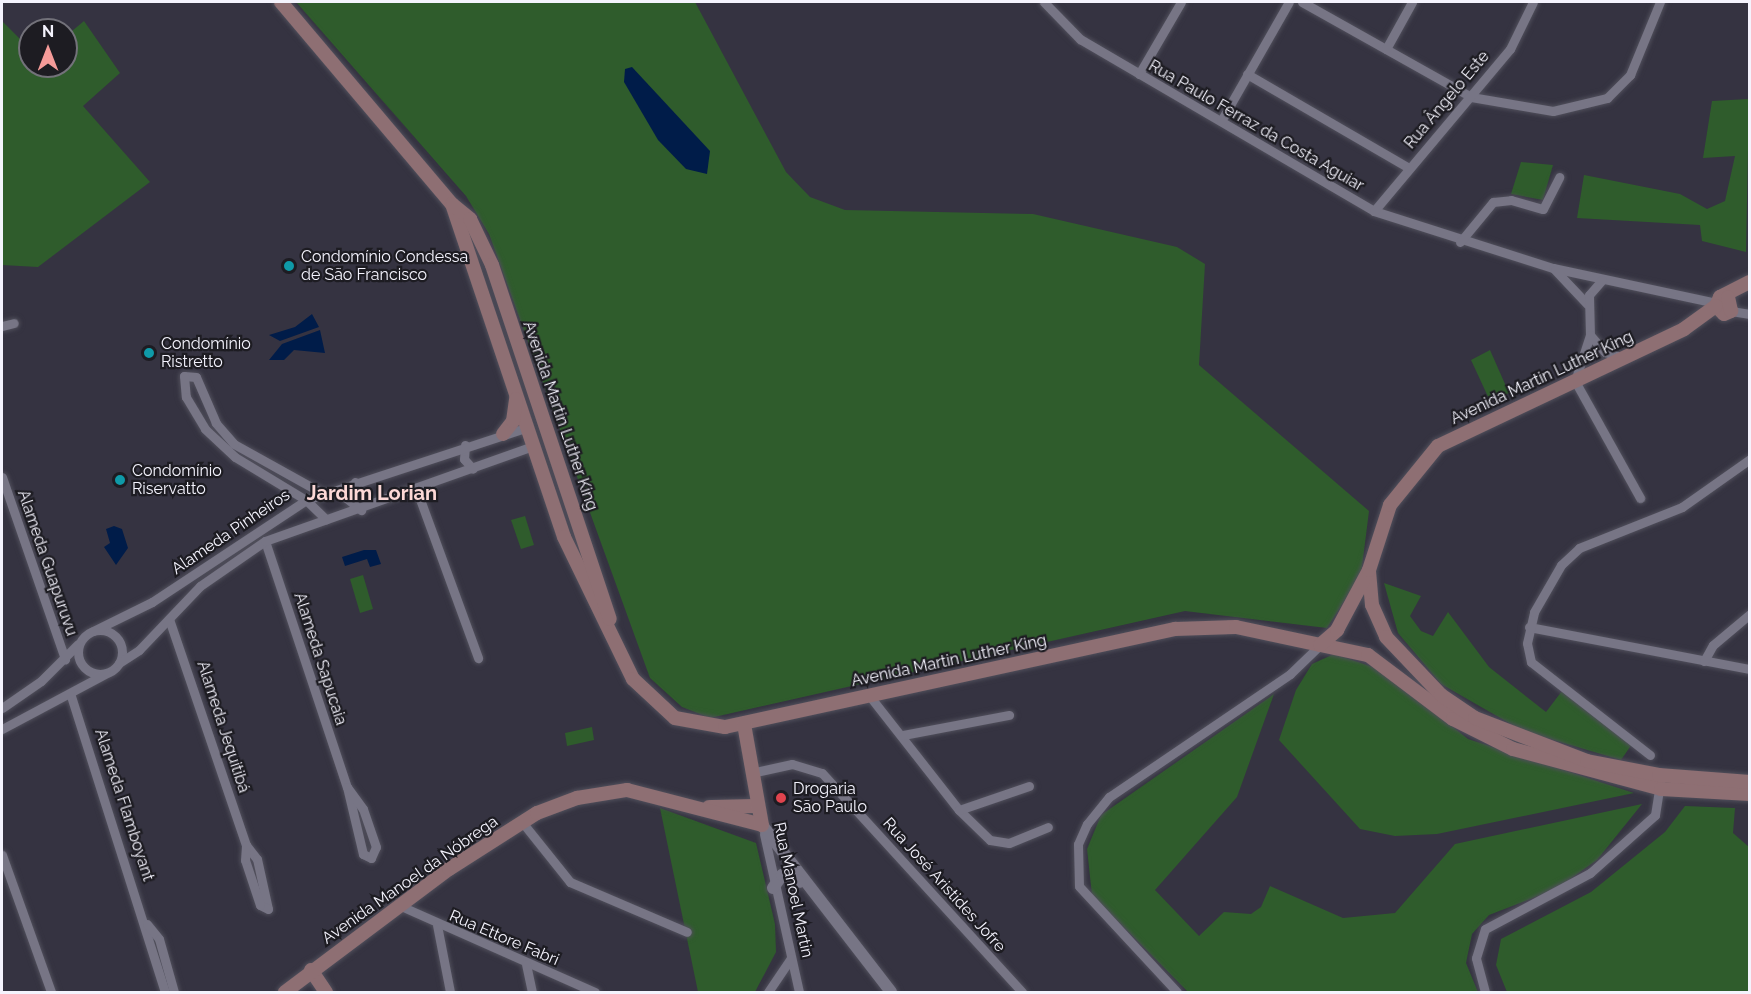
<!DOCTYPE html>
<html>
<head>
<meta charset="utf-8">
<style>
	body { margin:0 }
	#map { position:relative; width:1751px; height:994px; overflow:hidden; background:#353341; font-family:Raleway,sans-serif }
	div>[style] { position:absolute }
	.green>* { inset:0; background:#2f5c2c }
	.water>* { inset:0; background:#001c49 }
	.roads { filter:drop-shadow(0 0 2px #504f5b) drop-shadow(0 0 2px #504f5b) }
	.minor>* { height:9px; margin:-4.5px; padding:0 4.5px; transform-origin:4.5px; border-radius:4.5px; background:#777585 }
	.minor>.ring { margin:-4.5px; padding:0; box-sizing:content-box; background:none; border:9px solid #777585; border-radius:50% }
	.tertiary>* { height:12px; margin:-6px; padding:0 6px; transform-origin:6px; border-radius:6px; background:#777585 }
	.secondary>* { height:14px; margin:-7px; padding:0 7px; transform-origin:7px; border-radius:7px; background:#8e6f73 }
	.dots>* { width:16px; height:16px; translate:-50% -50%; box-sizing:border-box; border:3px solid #1d1c22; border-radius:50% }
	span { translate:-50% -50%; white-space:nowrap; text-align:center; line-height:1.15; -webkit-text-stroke:4.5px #1d1c22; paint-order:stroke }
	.street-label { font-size:16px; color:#f4f3fd }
	.poi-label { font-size:16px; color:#f4f3fd }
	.left { translate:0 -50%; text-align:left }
	.quarter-label { font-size:20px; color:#fcd8d6; font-weight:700 }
	.frame { position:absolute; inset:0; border:3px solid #f4f3fd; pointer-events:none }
	.north { position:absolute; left:18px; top:18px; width:60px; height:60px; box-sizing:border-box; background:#1d1c22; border:2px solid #73727a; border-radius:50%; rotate:0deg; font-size:16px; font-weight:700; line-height:24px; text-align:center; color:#f4f3fd }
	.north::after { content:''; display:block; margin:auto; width:21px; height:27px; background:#f59b99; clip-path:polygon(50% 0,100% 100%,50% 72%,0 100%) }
</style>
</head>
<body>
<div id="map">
	<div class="green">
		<i style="clip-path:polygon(296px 2px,695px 2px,786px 172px,810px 197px,845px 210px,1033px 214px,1177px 247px,1205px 264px,1199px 365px,1369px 511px,1361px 575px,1327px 628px,1185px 611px,710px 718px,682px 707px,650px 678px,489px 234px,466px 196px)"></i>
		<i style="clip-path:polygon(2px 21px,30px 49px,30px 66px,66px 66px,66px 36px,84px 21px,120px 73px,83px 106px,150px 182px,38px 267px,2px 265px)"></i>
		<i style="clip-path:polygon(1749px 99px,1746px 252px,1702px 241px,1700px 225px,1577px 218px,1584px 175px,1680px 194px,1707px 209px,1725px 201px,1735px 156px,1703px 158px,1712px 101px)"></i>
		<i style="clip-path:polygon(1521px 162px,1553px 165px,1543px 200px,1511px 194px)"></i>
		<i style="clip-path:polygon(1490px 350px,1509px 393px,1490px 401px,1471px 360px)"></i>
		<i style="clip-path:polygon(525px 516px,534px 545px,521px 549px,511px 520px)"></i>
		<i style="clip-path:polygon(363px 575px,373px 609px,360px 613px,350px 579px)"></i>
		<i style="clip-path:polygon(1384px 583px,1421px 596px,1410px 616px,1421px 631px,1433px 636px,1448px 612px,1489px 667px,1546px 712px,1562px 691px,1632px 744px,1621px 760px,1523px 731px,1441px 684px,1398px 633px)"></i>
		<i style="clip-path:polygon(1334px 654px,1382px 670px,1468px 739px,1634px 793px,1437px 834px,1395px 836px,1360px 829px,1279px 740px,1296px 690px,1312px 664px)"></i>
		<i style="clip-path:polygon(1274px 694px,1237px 797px,1155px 890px,1199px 936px,1224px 912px,1251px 914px,1261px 907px,1270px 886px,1343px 918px,1395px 913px,1455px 844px,1642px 804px,1597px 860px,1556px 889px,1489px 915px,1472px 934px,1466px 963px,1478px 992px,1188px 992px,1092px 895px,1087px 849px,1101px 815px)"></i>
		<i style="clip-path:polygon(592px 727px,594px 740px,567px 746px,565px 733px)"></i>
		<i style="clip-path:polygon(1685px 806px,1735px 808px,1733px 833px,1749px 847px,1749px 992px,1507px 992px,1496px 965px,1501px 939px,1591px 892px,1665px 832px)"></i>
		<i style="clip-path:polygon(660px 808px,756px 843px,775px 924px,776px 952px,755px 992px,698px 992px)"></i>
	</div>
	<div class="water">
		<i style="clip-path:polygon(632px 67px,710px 151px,707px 174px,686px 169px,658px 140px,624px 82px,625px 69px)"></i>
		<i style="clip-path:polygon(312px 314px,319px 327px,280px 341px,269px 335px,295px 327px)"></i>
		<i style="clip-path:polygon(320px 330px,325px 353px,294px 350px,284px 360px,269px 360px,282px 344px)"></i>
		<i style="clip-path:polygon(114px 526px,122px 529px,128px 548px,116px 565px,104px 547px,110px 543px,106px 529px)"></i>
		<i style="clip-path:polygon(364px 550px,376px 550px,381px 564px,370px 567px,367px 559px,345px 566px,342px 557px)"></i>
	</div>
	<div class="roads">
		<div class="minor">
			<i style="left:1044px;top:2px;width:52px;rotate:45.8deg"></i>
			<i style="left:1080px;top:39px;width:341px;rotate:30.3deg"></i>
			<i style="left:1374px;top:211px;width:188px;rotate:17.7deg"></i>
			<i style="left:1553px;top:268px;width:167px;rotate:12.1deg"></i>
			<i style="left:1302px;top:2px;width:194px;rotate:29.3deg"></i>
			<i style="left:1471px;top:97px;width:83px;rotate:9.7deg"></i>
			<i style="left:1553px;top:111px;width:56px;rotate:-13.5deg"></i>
			<i style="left:1607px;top:98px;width:33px;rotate:-45deg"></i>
			<i style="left:1630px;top:75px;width:79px;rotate:-67.7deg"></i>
			<i style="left:1386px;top:49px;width:54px;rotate:-61deg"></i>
			<i style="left:1139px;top:74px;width:83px;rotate:-59.7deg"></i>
			<i style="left:1247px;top:74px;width:187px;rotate:30.1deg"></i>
			<i style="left:1221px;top:121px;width:137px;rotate:-60.3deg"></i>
			<i style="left:1374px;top:211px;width:212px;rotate:-50deg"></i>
			<i style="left:1510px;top:49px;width:52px;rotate:-63.9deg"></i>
			<i style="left:1460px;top:242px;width:52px;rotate:-50.5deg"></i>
			<i style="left:1493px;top:202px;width:18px;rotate:-6deg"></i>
			<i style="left:1511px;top:200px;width:33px;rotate:16deg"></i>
			<i style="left:1543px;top:209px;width:36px;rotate:-63deg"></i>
			<i style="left:1555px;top:270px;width:47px;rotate:46.7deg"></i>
			<i style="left:1602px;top:280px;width:20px;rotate:131deg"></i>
			<i style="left:1589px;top:295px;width:40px;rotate:88.6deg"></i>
			<i style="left:1590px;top:335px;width:23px;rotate:49deg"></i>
			<i style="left:1605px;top:352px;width:19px;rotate:18deg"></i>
			<i style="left:1731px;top:311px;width:19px;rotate:9deg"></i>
			<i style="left:2px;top:326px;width:12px;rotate:-14deg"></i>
			<i style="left:1590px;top:335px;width:48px;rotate:108.1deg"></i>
			<i style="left:1575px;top:381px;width:134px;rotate:60.9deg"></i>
			<i style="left:465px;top:445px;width:14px;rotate:94deg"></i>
			<i style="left:464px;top:459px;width:13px;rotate:48deg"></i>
			<i style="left:2px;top:477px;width:193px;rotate:70.9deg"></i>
			<i style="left:355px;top:482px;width:18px;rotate:124deg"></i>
			<i style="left:345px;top:497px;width:21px;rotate:39deg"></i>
			<i style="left:417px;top:491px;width:178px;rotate:69.9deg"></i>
			<i style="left:322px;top:493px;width:101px;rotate:-150.9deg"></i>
			<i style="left:234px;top:444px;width:28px;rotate:-131deg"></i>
			<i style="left:216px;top:423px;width:50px;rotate:-113.5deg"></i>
			<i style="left:196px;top:377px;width:12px;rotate:-175deg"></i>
			<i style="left:184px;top:376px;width:21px;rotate:85deg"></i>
			<i style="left:186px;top:397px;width:37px;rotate:59deg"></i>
			<i style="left:205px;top:429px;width:41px;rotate:43deg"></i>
			<i style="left:235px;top:457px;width:83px;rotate:31.2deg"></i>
			<i style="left:306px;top:500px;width:28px;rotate:44deg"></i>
			<i style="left:265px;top:541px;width:259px;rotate:71.6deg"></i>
			<i style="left:347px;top:787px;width:69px;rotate:76.6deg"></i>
			<i style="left:363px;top:854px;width:9px;rotate:27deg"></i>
			<i style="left:371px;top:858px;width:12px;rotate:-66deg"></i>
			<i style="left:376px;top:847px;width:40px;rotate:-108.9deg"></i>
			<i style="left:363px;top:809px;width:27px;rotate:-126deg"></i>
			<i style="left:169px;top:619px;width:239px;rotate:71.2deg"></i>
			<i style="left:246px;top:845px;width:18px;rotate:52deg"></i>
			<i style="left:257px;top:859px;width:51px;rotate:77.6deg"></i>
			<i style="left:268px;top:909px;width:9px;rotate:-153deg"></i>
			<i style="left:260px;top:905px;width:47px;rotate:-108.4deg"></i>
			<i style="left:245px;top:860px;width:15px;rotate:-86deg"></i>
			<i style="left:1529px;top:627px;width:225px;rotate:10.8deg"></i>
			<i class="ring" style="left:78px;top:630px;width:35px;height:35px"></i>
			<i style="left:93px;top:631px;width:66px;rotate:-26.2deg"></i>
			<i style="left:152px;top:602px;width:185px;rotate:-33.5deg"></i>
			<i style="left:306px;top:500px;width:234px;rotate:-18.2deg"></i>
			<i style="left:1704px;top:661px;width:18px;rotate:-61deg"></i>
			<i style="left:1713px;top:645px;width:48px;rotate:-40deg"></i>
			<i style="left:119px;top:663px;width:24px;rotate:-33deg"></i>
			<i style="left:139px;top:650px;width:88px;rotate:-46.4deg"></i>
			<i style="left:200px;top:586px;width:79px;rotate:-34.7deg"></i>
			<i style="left:265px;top:541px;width:285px;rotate:-19.5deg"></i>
			<i style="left:868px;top:694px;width:147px;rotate:51.9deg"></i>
			<i style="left:959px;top:810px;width:43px;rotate:44.1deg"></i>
			<i style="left:990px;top:840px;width:19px;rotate:9deg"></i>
			<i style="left:1009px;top:843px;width:42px;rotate:-22.3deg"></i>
			<i style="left:71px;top:696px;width:311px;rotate:72.4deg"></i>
			<i style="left:2px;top:708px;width:47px;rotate:-34.7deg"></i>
			<i style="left:41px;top:681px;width:52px;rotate:-45deg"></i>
			<i style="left:2px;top:729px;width:117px;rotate:-28.1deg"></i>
			<i style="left:903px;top:735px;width:108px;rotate:-10.7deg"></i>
			<i style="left:1650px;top:755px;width:151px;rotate:-142deg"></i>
			<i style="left:1531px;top:662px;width:19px;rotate:-102deg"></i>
			<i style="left:1527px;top:643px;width:32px;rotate:-77deg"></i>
			<i style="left:1534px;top:612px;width:54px;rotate:-60.1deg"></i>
			<i style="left:1561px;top:565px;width:25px;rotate:-43deg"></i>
			<i style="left:1579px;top:548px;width:111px;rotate:-21.7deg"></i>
			<i style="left:1682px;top:507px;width:83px;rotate:-35.2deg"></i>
			<i style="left:751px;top:773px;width:42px;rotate:-12.4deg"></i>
			<i style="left:792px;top:764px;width:31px;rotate:17deg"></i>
			<i style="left:822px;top:773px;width:297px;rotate:47.6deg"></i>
			<i style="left:959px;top:810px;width:74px;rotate:-18.9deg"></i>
			<i style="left:522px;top:822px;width:77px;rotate:51.3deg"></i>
			<i style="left:570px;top:882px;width:127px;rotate:23.1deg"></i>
			<i style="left:764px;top:834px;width:162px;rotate:77.5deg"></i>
			<i style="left:2px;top:855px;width:145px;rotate:70.3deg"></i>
			<i style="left:403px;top:907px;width:210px;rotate:23.9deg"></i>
			<i style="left:147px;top:924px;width:19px;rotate:51deg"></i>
			<i style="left:159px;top:939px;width:55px;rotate:74.2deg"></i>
			<i style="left:437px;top:925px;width:68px;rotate:79deg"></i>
			<i style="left:526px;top:964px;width:29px;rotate:78deg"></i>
			<i style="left:768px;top:992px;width:41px;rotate:-55.9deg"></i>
			<i style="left:1177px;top:992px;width:144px;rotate:-132.8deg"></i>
			<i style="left:1079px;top:886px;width:42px;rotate:-91.4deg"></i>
			<i style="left:1078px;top:844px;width:22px;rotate:-66deg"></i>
			<i style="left:1087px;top:824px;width:35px;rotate:-51deg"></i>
			<i style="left:1109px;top:797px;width:219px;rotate:-34.2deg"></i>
			<i style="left:1290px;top:674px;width:42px;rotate:-44deg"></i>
			<i style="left:1485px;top:992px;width:35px;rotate:-105deg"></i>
			<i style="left:1476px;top:958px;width:30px;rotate:-73deg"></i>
			<i style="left:1485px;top:929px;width:119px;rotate:-28.1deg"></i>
			<i style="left:1590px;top:873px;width:87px;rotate:-41.7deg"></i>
			<i style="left:1655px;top:815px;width:32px;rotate:-81deg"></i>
		</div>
		<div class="tertiary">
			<i style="left:762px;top:825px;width:211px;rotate:52.3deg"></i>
			<i style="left:773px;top:888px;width:16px;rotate:-55deg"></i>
			<i style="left:782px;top:875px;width:19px;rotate:21deg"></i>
		</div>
		<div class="secondary">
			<i style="left:281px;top:2px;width:265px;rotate:49.8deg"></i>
			<i style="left:452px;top:204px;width:351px;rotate:71.4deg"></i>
			<i style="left:564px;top:537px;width:158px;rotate:64.1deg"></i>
			<i style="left:633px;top:679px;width:57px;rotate:42.9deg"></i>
			<i style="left:675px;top:718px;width:51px;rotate:10.2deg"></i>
			<i style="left:725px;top:727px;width:461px;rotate:-12.3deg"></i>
			<i style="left:1175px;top:629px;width:61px;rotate:-1.9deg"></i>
			<i style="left:1236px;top:627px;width:135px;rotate:12deg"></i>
			<i style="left:1368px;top:655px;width:106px;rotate:37deg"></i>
			<i style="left:1453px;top:719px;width:67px;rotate:26.6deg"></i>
			<i style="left:1513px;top:749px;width:153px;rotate:15.1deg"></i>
			<i style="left:1661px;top:789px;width:89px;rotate:3.2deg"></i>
			<i style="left:453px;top:205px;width:22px;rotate:39deg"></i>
			<i style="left:470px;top:219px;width:51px;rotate:64.4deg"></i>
			<i style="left:492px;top:265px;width:373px;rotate:71.6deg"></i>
			<i style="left:1716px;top:306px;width:10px;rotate:-66deg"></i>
			<i style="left:1720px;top:297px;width:33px;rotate:-27deg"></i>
			<i style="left:1716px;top:306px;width:11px;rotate:45deg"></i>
			<i style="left:1724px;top:314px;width:8px;rotate:-23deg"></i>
			<i style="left:1731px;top:311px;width:14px;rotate:-102deg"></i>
			<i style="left:503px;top:434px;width:16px;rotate:-52deg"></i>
			<i style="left:513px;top:421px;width:22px;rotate:-82deg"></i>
			<i style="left:1369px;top:571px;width:34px;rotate:85deg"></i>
			<i style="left:1372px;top:605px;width:35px;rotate:66deg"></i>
			<i style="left:1386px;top:637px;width:80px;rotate:46.5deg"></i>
			<i style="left:1441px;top:695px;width:41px;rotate:34.1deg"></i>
			<i style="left:1475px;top:718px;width:120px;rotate:21deg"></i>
			<i style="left:1587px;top:761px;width:73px;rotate:11deg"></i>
			<i style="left:1659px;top:775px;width:91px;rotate:4.4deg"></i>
			<i style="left:1320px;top:645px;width:23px;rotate:-41deg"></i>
			<i style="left:1337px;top:630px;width:68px;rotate:-61.9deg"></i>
			<i style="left:1369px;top:570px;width:68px;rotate:-72.1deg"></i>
			<i style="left:1390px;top:505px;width:76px;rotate:-50.9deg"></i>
			<i style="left:1438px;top:446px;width:272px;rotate:-25.4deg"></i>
			<i style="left:1684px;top:329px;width:39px;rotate:-36deg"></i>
			<i style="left:709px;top:807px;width:49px;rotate:-1.2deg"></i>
			<i style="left:311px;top:970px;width:27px;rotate:56deg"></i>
			<i style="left:285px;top:992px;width:205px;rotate:-36.9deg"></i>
			<i style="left:449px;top:869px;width:104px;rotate:-32.5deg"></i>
			<i style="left:537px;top:813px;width:43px;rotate:-20.6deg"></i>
			<i style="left:577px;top:798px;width:51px;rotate:-9.1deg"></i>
			<i style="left:627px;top:790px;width:139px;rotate:14.5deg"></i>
			<i style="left:762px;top:825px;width:103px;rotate:-100.1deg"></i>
		</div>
	</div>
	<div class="dots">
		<i style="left:289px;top:266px;background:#0f9aa8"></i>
		<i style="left:149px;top:353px;background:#0f9aa8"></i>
		<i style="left:120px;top:480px;background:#0f9aa8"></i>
		<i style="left:781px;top:798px;background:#e0444e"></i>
	</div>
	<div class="street-label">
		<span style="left:1447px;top:100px;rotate:-50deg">Rua Ângelo Este</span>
		<span style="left:1256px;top:126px;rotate:30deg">Rua Paulo Ferraz da Costa Aguiar</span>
		<span style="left:1542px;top:378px;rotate:-25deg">Avenida Martin Luther King</span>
		<span style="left:560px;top:416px;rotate:71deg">Avenida Martin Luther King</span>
		<span style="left:231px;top:532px;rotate:-34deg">Alameda Pinheiros</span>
		<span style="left:47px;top:563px;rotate:71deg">Alameda Guapuruvu</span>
		<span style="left:320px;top:659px;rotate:72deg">Alameda Sapucaia</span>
		<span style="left:949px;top:661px;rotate:-12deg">Avenida Martin Luther King</span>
		<span style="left:223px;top:727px;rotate:72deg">Alameda Jequitibá</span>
		<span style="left:124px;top:805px;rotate:72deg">Alameda Flamboyant</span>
		<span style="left:410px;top:880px;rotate:-35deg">Avenida Manoel da Nóbrega</span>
		<span style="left:944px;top:885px;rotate:48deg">Rua José Aristides Jofre</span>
		<span style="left:793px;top:890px;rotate:78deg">Rua Manoel Martin</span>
		<span style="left:504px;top:938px;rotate:23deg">Rua Ettore Fabri</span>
	</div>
	<div class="poi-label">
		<span class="left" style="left:301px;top:266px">Condomínio Condessa<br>de São Francisco</span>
		<span class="left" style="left:161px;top:353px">Condomínio<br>Ristretto</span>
		<span class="left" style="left:132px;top:480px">Condomínio<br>Riservatto</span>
		<span class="left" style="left:793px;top:798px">Drogaria<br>São Paulo</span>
	</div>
	<div class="quarter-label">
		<span style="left:372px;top:493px">Jardim Lorian</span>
	</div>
	<div class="frame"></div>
	<div class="north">N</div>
</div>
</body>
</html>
